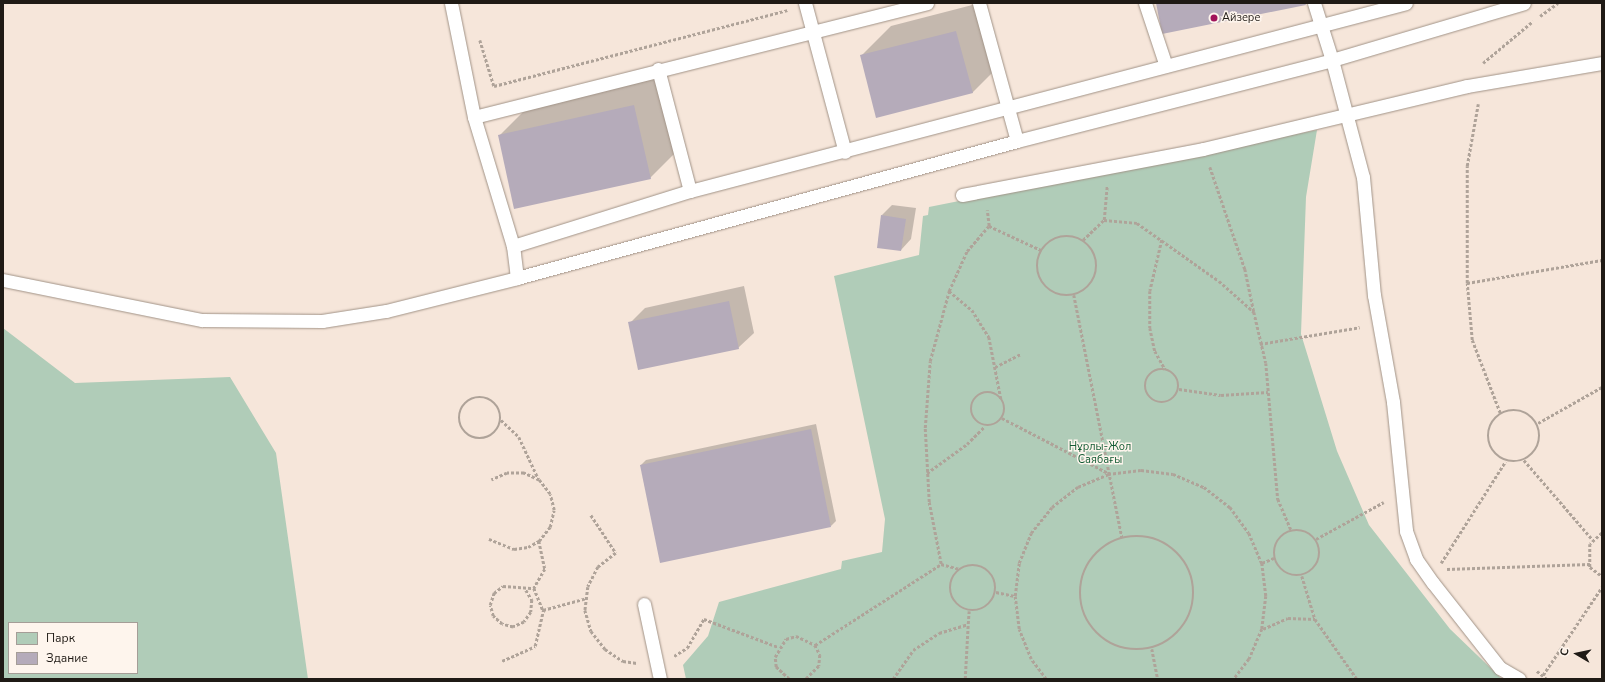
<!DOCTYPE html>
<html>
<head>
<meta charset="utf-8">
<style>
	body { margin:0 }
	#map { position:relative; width:1605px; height:682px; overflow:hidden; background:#f6e6da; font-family:"Nunito Sans",sans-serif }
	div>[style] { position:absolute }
	.green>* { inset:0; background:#b0ccb8 }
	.shadow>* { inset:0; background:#0003 }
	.building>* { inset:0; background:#b5abba }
	.path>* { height:2.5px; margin-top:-1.25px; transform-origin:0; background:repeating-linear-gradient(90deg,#afa399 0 3px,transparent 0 5px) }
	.path>.ring { margin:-1.25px; padding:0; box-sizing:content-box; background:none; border:2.5px solid #afa399; border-radius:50% }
	.roads { filter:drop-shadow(0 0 1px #a19387) drop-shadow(0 0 1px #a19387) }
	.lane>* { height:13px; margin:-6.5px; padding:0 6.5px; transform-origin:6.5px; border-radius:6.5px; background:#fff }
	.dots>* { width:11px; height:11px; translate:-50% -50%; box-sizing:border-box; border:2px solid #fef5ed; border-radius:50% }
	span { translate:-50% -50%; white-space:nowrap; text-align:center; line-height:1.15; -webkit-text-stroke:3px #fef5ed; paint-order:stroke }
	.poi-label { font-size:11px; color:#1f1a15 }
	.left { translate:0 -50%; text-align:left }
	.park-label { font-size:11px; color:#125b33 }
	.frame { position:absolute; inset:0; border:4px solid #1f1a15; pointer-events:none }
	.legend { position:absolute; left:8px; top:622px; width:130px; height:52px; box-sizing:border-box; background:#fef5ed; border:1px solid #a59d97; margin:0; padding:5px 7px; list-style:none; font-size:12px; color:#1f1a15 }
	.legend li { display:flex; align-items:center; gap:8px; height:20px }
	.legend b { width:20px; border:1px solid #a59d97 }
	.north { position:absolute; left:1557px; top:634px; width:40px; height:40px; -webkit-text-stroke:3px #fef5ed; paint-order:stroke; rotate:279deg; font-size:11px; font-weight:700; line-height:16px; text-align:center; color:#1f1a15 }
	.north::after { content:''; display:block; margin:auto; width:14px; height:18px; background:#1f1a15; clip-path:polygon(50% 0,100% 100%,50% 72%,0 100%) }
</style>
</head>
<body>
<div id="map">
	<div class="green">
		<i style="clip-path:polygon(1317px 130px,1306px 197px,1301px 334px,1337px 451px,1369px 525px,1450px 629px,1502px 679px,686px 679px,683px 665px,708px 636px,719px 602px,841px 569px,842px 561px,882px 552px,885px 519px,834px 276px,919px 255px,923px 216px,928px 215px,929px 207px)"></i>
		<i style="clip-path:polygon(evenodd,3px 328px,75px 383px,230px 377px,276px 453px,308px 679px,3px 679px,3px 328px,9px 623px,137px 623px,137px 673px,9px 673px,9px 623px)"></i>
	</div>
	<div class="shadow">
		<i style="clip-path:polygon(980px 3px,986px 3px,1002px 63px,972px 93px,861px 56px,891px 26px)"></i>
		<i style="clip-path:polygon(664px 76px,680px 148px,650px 178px,499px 136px,529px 106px)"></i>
		<i style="clip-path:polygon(892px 205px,916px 208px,911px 239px,901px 250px,882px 215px)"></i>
		<i style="clip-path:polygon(744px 286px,754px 333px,738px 348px,630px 323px,645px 308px)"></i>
		<i style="clip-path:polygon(816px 424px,836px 521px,831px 526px,641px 465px,646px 460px)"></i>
	</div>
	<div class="building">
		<i style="clip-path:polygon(1156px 3px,1305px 3px,1306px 5px,1162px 34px)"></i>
		<i style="clip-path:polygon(956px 31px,973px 93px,876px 118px,860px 55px)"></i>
		<i style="clip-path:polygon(634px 105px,651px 179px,514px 209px,498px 135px)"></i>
		<i style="clip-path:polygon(881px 215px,906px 219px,901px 251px,877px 248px)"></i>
		<i style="clip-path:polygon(729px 301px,739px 349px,638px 370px,628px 322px)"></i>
		<i style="clip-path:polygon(811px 429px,831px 527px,660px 563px,640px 465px)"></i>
	</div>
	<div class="path">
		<i style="left:1540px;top:16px;width:22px;rotate:-36deg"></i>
		<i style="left:480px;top:40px;width:48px;rotate:73.1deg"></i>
		<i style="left:494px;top:86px;width:303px;rotate:-14.5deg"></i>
		<i style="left:1483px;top:63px;width:65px;rotate:-40deg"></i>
		<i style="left:1210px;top:167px;width:108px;rotate:71.1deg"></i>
		<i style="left:1245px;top:269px;width:44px;rotate:78.2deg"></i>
		<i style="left:1104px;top:220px;width:33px;rotate:5deg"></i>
		<i style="left:1137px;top:223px;width:100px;rotate:35.3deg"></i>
		<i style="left:1219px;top:281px;width:47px;rotate:41.5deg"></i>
		<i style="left:1254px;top:312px;width:52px;rotate:76.8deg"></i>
		<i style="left:1266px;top:363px;width:137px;rotate:85deg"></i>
		<i style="left:1278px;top:499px;width:34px;rotate:67deg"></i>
		<i style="left:989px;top:226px;width:57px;rotate:24.8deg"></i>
		<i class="ring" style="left:1037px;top:236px;width:57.5px;height:57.5px"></i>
		<i style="left:1083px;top:240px;width:29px;rotate:-44deg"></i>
		<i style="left:1104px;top:220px;width:34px;rotate:-85deg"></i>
		<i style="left:1162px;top:240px;width:52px;rotate:103.2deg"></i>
		<i style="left:1150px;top:291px;width:37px;rotate:90deg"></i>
		<i style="left:1150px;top:328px;width:24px;rotate:78deg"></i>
		<i style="left:1155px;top:351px;width:21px;rotate:61deg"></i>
		<i style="left:1467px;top:283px;width:117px;rotate:-90deg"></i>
		<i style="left:1467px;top:166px;width:63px;rotate:-79.9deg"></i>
		<i style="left:949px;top:291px;width:30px;rotate:40deg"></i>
		<i style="left:972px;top:310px;width:32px;rotate:58deg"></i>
		<i style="left:989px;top:337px;width:63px;rotate:79deg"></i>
		<i style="left:1074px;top:295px;width:248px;rotate:78.8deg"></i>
		<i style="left:1260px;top:344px;width:101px;rotate:-9.6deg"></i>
		<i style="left:995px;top:367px;width:29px;rotate:-27deg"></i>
		<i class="ring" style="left:1145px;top:369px;width:31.5px;height:31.5px"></i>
		<i style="left:1179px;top:389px;width:42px;rotate:8.1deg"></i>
		<i style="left:1221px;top:395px;width:47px;rotate:-3.7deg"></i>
		<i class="ring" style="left:971px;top:392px;width:31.5px;height:31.5px"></i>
		<i class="ring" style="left:459px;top:397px;width:39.5px;height:39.5px"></i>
		<i class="ring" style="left:1488px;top:410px;width:49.5px;height:49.5px"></i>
		<i style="left:1500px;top:413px;width:78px;rotate:-111deg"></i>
		<i style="left:1472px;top:340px;width:57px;rotate:-95deg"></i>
		<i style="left:1467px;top:283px;width:137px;rotate:-9.7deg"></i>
		<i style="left:1002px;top:418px;width:122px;rotate:27.4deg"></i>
		<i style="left:501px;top:420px;width:25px;rotate:43deg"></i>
		<i style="left:519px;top:437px;width:47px;rotate:65.1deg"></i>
		<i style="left:1538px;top:423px;width:73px;rotate:-29.4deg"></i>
		<i style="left:1524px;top:460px;width:106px;rotate:49.2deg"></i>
		<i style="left:927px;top:473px;width:49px;rotate:-35.9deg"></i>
		<i style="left:967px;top:444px;width:25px;rotate:-45deg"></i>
		<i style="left:591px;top:515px;width:45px;rotate:56.7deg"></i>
		<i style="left:616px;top:553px;width:23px;rotate:142deg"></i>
		<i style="left:598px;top:567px;width:22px;rotate:117deg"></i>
		<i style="left:588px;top:587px;width:23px;rotate:97deg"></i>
		<i style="left:585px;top:610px;width:22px;rotate:74deg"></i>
		<i style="left:591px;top:631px;width:23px;rotate:52deg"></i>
		<i style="left:605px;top:649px;width:22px;rotate:34deg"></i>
		<i style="left:623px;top:661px;width:14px;rotate:8deg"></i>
		<i class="ring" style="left:1274px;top:530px;width:43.5px;height:43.5px"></i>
		<i style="left:1602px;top:533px;width:16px;rotate:137deg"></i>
		<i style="left:1590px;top:544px;width:23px;rotate:90deg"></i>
		<i style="left:1590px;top:567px;width:15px;rotate:37deg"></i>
		<i class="ring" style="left:1080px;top:536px;width:111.5px;height:111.5px"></i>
		<i style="left:489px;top:539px;width:27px;rotate:22deg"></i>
		<i style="left:514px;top:549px;width:14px;rotate:-8deg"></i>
		<i style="left:528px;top:547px;width:13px;rotate:-29deg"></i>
		<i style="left:539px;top:541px;width:18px;rotate:-52deg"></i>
		<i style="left:550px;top:527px;width:17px;rotate:-77deg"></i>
		<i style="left:554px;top:510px;width:16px;rotate:-104deg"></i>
		<i style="left:550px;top:494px;width:18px;rotate:-128deg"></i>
		<i style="left:539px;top:480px;width:17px;rotate:-155deg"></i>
		<i style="left:524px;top:473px;width:17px;rotate:180deg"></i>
		<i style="left:507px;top:473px;width:17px;rotate:156deg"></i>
		<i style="left:1316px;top:539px;width:77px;rotate:-28.6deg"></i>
		<i style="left:539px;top:541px;width:29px;rotate:78deg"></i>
		<i style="left:545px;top:569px;width:22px;rotate:120deg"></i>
		<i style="left:534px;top:588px;width:24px;rotate:68deg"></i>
		<i style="left:543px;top:610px;width:46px;rotate:-15.3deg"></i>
		<i style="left:1262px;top:563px;width:13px;rotate:-23deg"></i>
		<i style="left:1441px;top:563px;width:120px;rotate:-57.6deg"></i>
		<i style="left:941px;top:564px;width:20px;rotate:15deg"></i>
		<i class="ring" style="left:950px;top:565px;width:43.5px;height:43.5px"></i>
		<i style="left:1447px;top:569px;width:143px;rotate:-2deg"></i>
		<i style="left:1302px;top:576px;width:45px;rotate:73.2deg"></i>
		<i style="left:526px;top:590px;width:12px;rotate:59deg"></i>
		<i style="left:532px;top:600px;width:12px;rotate:95deg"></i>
		<i style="left:531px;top:612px;width:12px;rotate:125deg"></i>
		<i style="left:524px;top:622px;width:12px;rotate:156deg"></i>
		<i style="left:513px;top:627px;width:11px;rotate:-165deg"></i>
		<i style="left:502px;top:624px;width:12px;rotate:-138deg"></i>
		<i style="left:493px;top:616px;width:11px;rotate:-105deg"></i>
		<i style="left:490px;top:605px;width:13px;rotate:-72deg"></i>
		<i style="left:494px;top:593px;width:11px;rotate:-38deg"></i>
		<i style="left:503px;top:586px;width:31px;rotate:4deg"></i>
		<i style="left:996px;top:592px;width:19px;rotate:12deg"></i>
		<i style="left:1263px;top:629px;width:27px;rotate:-24deg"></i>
		<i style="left:1288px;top:618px;width:27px;rotate:2deg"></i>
		<i style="left:1315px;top:619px;width:73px;rotate:55deg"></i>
		<i style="left:815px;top:645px;width:150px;rotate:-32.7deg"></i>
		<i style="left:941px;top:564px;width:63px;rotate:-101deg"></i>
		<i style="left:929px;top:502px;width:74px;rotate:-93.1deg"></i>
		<i style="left:925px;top:428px;width:67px;rotate:-85.7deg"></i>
		<i style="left:930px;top:361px;width:73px;rotate:-74.8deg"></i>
		<i style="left:949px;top:291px;width:44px;rotate:-65.8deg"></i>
		<i style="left:967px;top:251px;width:33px;rotate:-49deg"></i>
		<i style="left:989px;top:226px;width:16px;rotate:-97deg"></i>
		<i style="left:1152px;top:649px;width:31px;rotate:79deg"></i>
		<i style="left:674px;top:656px;width:15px;rotate:-32deg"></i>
		<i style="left:687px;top:648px;width:34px;rotate:-60deg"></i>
		<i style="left:704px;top:619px;width:79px;rotate:20.7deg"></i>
		<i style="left:502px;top:661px;width:36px;rotate:-24deg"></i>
		<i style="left:535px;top:646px;width:37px;rotate:-77deg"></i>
		<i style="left:1537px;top:671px;width:13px;rotate:39deg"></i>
		<i style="left:1543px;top:675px;width:106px;rotate:-56.2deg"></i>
		<i style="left:789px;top:679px;width:18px;rotate:-137deg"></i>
		<i style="left:776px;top:667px;width:10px;rotate:-96deg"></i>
		<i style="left:775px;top:657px;width:21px;rotate:-59deg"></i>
		<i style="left:786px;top:639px;width:10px;rotate:-17deg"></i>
		<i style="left:796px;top:636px;width:21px;rotate:25deg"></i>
		<i style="left:815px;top:645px;width:11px;rotate:63deg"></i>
		<i style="left:820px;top:655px;width:11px;rotate:95deg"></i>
		<i style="left:819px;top:666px;width:18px;rotate:135deg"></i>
		<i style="left:893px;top:679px;width:35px;rotate:-55deg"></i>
		<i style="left:913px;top:650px;width:31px;rotate:-33deg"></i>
		<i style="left:939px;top:633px;width:30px;rotate:-17deg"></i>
		<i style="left:968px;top:624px;width:13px;rotate:-86deg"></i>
		<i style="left:965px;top:679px;width:55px;rotate:-86.9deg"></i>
		<i style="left:1046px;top:679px;width:25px;rotate:-127deg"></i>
		<i style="left:1031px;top:659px;width:32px;rotate:-112deg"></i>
		<i style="left:1019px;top:629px;width:33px;rotate:-97deg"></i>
		<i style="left:1015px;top:596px;width:33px;rotate:-83deg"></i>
		<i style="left:1019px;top:563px;width:32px;rotate:-68deg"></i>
		<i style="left:1031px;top:533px;width:33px;rotate:-51deg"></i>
		<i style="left:1052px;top:507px;width:33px;rotate:-38deg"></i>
		<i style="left:1078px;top:487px;width:33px;rotate:-23deg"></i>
		<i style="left:1108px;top:474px;width:33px;rotate:-7deg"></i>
		<i style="left:1141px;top:470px;width:32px;rotate:7deg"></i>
		<i style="left:1173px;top:474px;width:34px;rotate:23deg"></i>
		<i style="left:1204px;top:487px;width:33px;rotate:38deg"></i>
		<i style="left:1230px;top:507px;width:32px;rotate:54deg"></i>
		<i style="left:1249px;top:533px;width:33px;rotate:67deg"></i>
		<i style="left:1262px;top:563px;width:33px;rotate:83deg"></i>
		<i style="left:1266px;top:596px;width:33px;rotate:97deg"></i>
		<i style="left:1262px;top:629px;width:33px;rotate:113deg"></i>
		<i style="left:1249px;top:659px;width:25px;rotate:127deg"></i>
	</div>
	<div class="roads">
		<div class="lane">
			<i style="left:451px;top:3px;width:116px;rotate:78.6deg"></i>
			<i style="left:474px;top:117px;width:135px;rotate:73.2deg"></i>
			<i style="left:513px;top:246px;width:185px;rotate:-17.3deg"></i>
			<i style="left:690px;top:191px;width:740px;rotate:-14.71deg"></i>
			<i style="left:805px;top:3px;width:154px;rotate:75deg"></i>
			<i style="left:979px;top:3px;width:143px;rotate:74.6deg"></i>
			<i style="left:1145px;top:3px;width:66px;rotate:71.6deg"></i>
			<i style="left:1314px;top:3px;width:60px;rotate:72.5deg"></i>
			<i style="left:1332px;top:60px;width:200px;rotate:-16.5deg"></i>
			<i style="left:658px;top:69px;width:126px;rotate:75.3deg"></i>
			<i style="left:474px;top:117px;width:467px;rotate:-14.1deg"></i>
			<i style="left:962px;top:195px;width:245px;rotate:-10.8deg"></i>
			<i style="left:1203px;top:149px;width:271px;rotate:-13.4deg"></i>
			<i style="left:1467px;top:86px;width:137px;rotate:-9.7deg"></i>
			<i style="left:517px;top:278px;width:518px;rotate:-15.32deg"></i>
			<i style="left:1017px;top:141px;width:325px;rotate:-14.4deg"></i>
			<i style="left:1332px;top:60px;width:121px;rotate:75.2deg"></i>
			<i style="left:1363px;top:177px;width:119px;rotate:84.7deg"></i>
			<i style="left:1374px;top:295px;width:109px;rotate:79.9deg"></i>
			<i style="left:1393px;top:402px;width:130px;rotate:84.2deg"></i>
			<i style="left:1406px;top:531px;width:30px;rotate:70deg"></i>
			<i style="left:1416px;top:559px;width:29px;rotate:55deg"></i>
			<i style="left:1433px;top:583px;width:108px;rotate:51.8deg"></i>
			<i style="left:1500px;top:668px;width:22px;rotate:30deg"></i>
			<i style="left:3px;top:280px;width:203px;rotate:11.4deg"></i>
			<i style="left:202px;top:320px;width:120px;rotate:0.5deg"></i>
			<i style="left:322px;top:321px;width:65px;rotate:-8.9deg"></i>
			<i style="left:386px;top:311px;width:135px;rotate:-14.1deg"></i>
			<i style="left:517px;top:278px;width:32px;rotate:-97deg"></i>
			<i style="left:644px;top:604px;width:77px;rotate:78deg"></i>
		</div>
	</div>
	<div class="dots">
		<i style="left:1214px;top:18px;background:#a1125a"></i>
	</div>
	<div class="poi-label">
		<span class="left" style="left:1222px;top:18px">Айзере</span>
	</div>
	<div class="park-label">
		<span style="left:1100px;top:454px">Нұрлы-Жол<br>Саябағы</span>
	</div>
	<div class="frame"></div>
	<ul class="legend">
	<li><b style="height:11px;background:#b0ccb8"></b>Парк</li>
	<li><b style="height:11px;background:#b5abba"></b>Здание</li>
	</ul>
	<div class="north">С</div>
</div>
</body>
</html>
